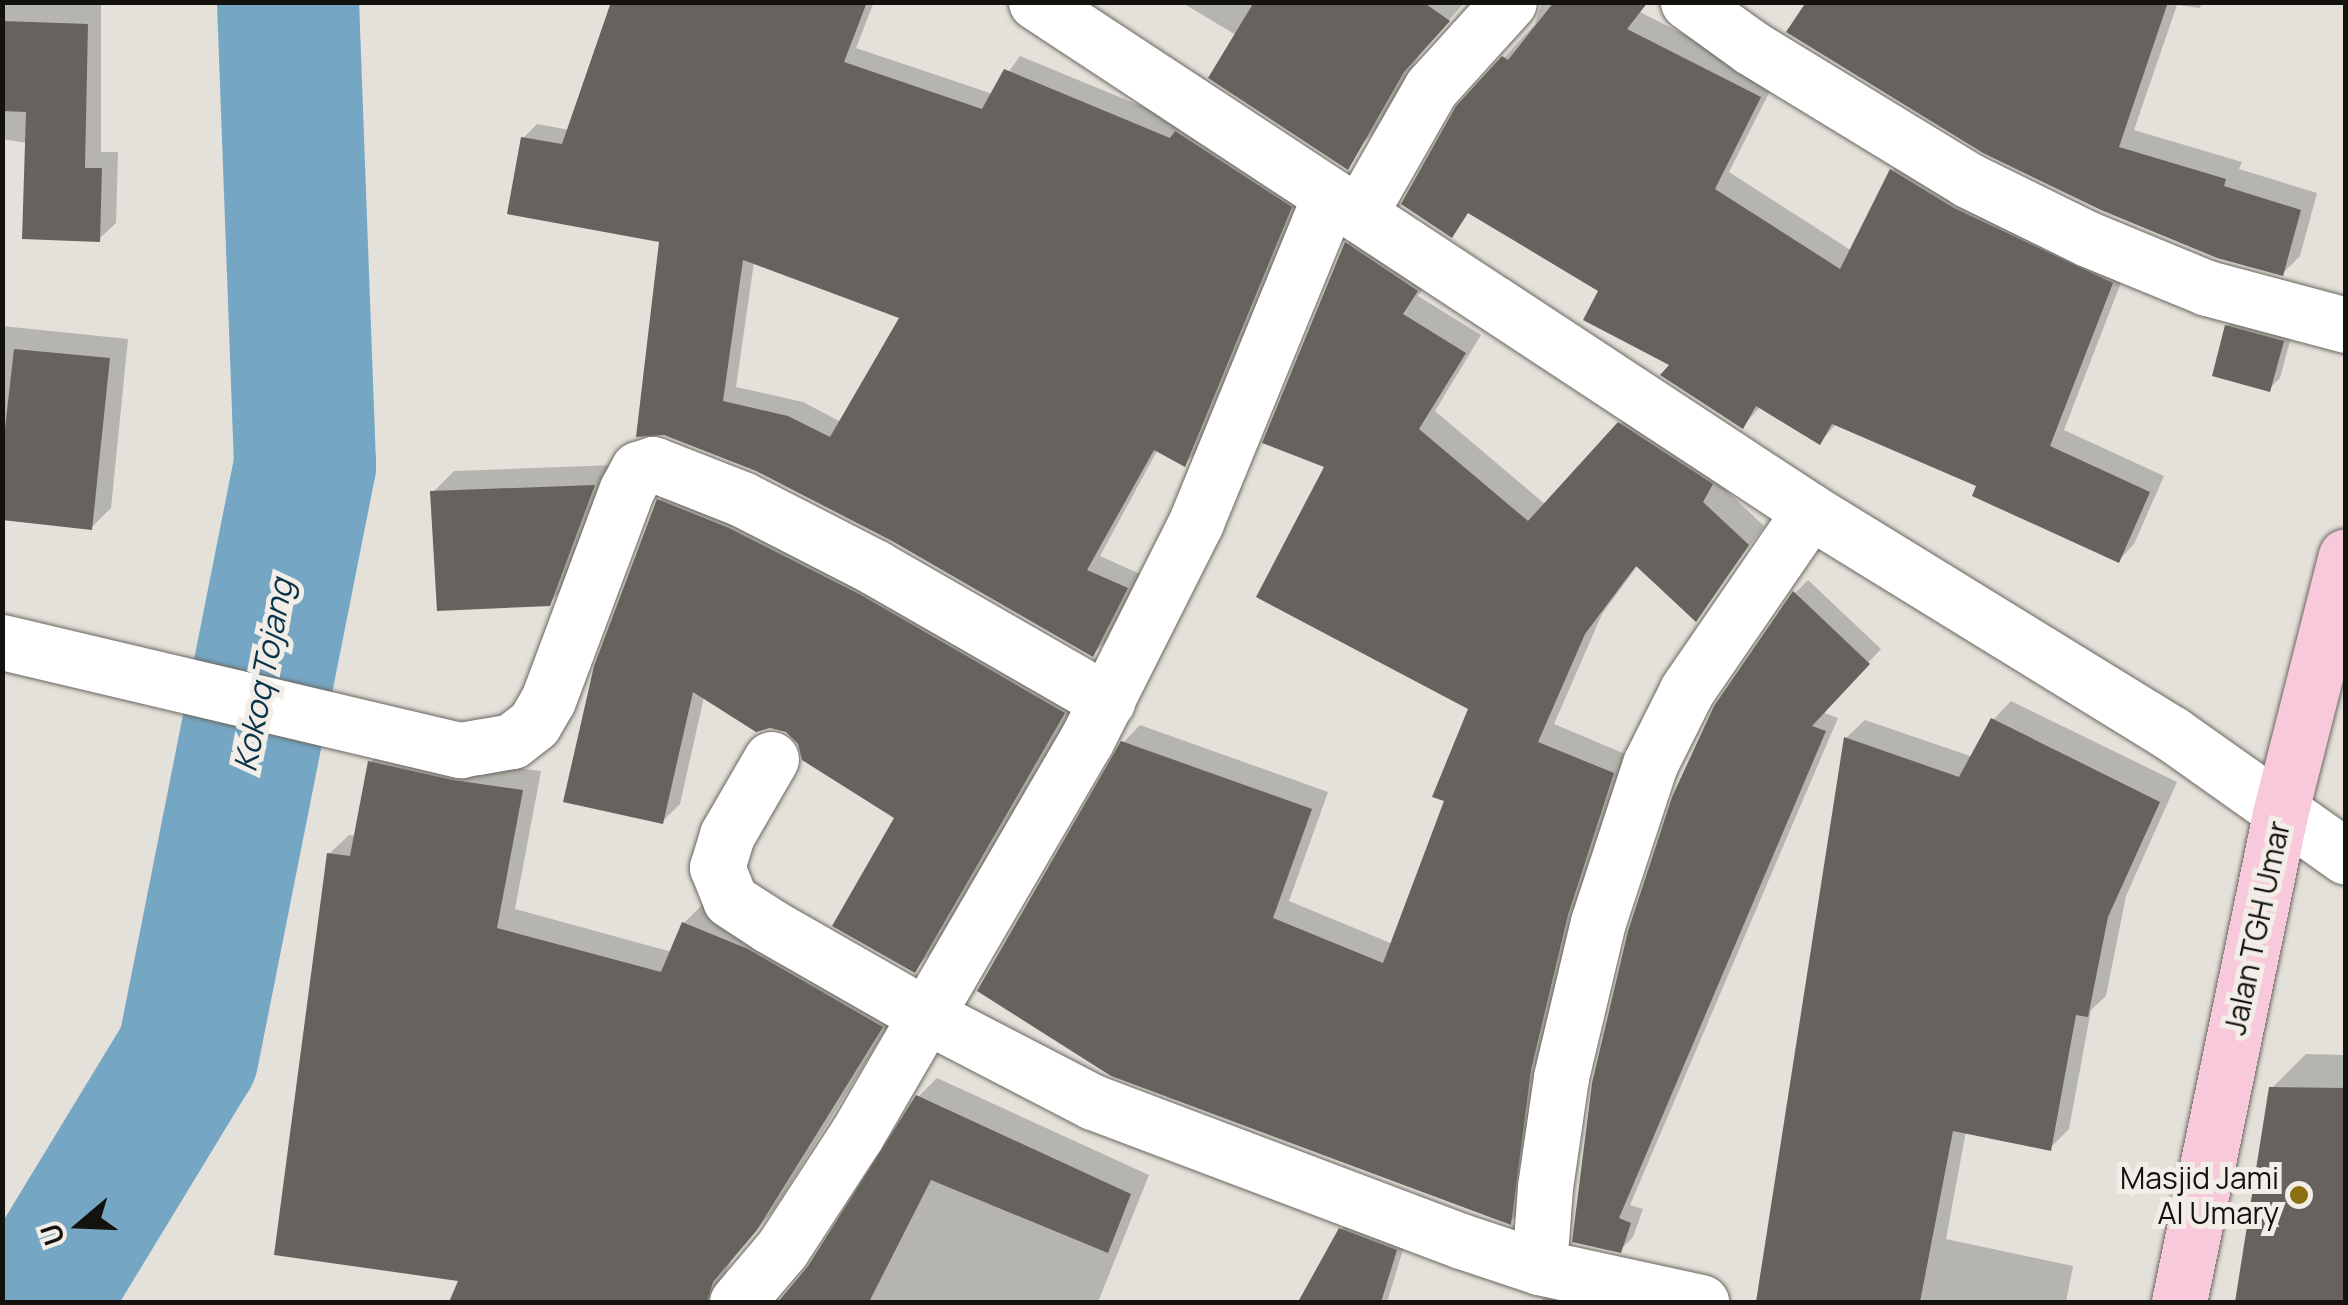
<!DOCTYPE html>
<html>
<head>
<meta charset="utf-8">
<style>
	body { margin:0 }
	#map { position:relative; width:2348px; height:1305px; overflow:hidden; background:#e4e1da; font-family:Manrope,sans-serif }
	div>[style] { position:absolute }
	.shadow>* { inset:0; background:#0003 }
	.river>* { height:142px; margin:-71px; padding:0 71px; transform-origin:71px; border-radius:71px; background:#75a6c3 }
	.building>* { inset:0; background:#67625d }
	.roads { filter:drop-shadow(0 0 2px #6a6760) drop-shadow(0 0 2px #6a6760) }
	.minor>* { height:55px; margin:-27.5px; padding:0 27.5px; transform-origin:27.5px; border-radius:27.5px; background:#fff }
	.major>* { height:55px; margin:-27.5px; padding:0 27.5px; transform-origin:27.5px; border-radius:27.5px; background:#f7c9da }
	.dots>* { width:28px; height:28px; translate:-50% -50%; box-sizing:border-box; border:5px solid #f2eee7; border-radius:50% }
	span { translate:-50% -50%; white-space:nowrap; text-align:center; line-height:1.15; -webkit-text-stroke:10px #f2eee7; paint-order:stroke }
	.street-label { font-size:30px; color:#13120f }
	.poi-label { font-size:30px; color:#13120f }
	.right { translate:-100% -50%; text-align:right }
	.water-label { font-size:32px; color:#0a3449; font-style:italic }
	.frame { position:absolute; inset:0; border:5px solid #13120f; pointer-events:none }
	.north { position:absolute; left:30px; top:1175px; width:100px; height:100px; -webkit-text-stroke:8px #f2eee7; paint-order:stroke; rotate:251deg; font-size:28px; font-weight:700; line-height:40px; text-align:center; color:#13120f }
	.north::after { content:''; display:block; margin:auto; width:35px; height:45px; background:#13120f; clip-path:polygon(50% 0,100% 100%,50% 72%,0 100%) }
</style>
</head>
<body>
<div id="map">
	<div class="shadow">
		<i style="clip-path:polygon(2px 2px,101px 2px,101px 152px,118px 152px,116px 223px,99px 239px,27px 143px,2px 139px)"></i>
		<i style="clip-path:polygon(evenodd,613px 2px,874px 2px,856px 48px,993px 94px,1020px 56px,1209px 134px,1304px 193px,1199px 450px,1184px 464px,1158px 449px,1100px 556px,1140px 574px,1107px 640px,1093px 654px,893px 539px,757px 469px,665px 432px,662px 240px,523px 138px,537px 124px,570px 130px,613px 2px,754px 262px,902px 317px,841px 422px,803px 402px,736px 387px,754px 262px)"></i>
		<i style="clip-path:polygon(1181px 2px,1465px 2px,1423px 49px,1375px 131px,1359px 147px,1236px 35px)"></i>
		<i style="clip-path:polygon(1542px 2px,1648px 2px,1640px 12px,1775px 81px,1729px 172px,1852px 251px,1892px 171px,1908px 155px,2127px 267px,2064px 430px,2164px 476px,2134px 544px,2119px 560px,1979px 484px,1837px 423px,1820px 442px,1761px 406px,1743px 426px,1673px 364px,1601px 290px,1416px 183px,1458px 108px,1535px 24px)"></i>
		<i style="clip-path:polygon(2063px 2px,2204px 2px,2199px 8px,2177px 5px,2134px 130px,2242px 162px,2239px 169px,2317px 193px,2300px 256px,2283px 273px,2102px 208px)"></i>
		<i style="clip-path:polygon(1364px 227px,1434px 273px,1418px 296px,1481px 335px,1435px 411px,1546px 505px,1637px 406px,1764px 526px,1696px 618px,1638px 565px,1602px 614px,1554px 724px,1630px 756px,1527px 1205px,1510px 1222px,1123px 743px,1140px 725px,1328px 792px,1289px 901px,1393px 944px,1447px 800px,1471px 708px,1327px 466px,1347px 244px)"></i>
		<i style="clip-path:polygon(2238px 316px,2293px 330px,2280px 378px,2269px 389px,2227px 326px)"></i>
		<i style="clip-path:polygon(2px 326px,128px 339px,111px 508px,91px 528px,2px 518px)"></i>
		<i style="clip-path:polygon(614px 465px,570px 582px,549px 603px,433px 492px,454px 471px)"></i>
		<i style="clip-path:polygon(677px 483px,1081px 695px,932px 952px,914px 970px,898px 817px,787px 729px,704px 697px,680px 804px,663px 821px,659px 501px)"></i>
		<i style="clip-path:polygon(1808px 580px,1881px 649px,1822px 712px,1838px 718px,1630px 1205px,1643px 1209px,1633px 1237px,1620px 1250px,1575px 1240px,1795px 593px)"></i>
		<i style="clip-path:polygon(2011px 701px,2177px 782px,2126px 896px,2106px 996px,2091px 1010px,2069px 1129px,2050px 1148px,1966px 1131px,1946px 1239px,2073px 1266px,2066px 1302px,1758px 1302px,1846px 738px,1865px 720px,1973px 757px,1993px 720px)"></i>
		<i style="clip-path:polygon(390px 743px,473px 762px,541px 771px,515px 909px,672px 952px,684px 923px,703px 904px,900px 1007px,775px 1208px,731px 1261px,724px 1276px,733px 1302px,452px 1302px,468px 1280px,329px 854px,349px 835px,357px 836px,371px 762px)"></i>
		<i style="clip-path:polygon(2306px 1054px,2346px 1055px,2346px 1302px,2238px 1302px,2272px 1088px)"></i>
		<i style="clip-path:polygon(937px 1078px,1149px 1175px,1098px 1302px,781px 1302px,810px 1268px,918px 1097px)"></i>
		<i style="clip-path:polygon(1351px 1219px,1406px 1240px,1387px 1302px,1301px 1302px,1341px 1230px)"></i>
		<i style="clip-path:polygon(1559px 1281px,1662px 1302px,1540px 1302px)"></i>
	</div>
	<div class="river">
		<i style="left:37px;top:1302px;width:290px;rotate:-58.7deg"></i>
		<i style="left:188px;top:1054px;width:601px;rotate:-78.76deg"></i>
		<i style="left:305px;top:465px;width:463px;rotate:-92.1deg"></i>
	</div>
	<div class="building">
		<i style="clip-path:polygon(evenodd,611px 2px,867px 2px,844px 62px,982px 109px,1004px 69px,1170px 138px,1175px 131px,1292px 207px,1185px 467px,1154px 450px,1087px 570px,1128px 588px,1093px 657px,892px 541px,756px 471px,664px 435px,636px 437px,659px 242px,507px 214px,521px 137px,562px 144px,611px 2px,743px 260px,899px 318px,830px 437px,788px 416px,723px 401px,743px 260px)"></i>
		<i style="clip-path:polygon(1254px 2px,1423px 2px,1450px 21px,1404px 72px,1348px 170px,1208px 78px)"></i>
		<i style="clip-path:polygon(1554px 2px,1648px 2px,1627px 29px,1761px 97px,1715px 189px,1840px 269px,1890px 169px,1954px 208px,2113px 283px,2050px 446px,2150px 492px,2119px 563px,1972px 496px,1976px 486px,1832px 424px,1820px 445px,1756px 406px,1743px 429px,1660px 375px,1669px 365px,1583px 320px,1598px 291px,1468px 213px,1452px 238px,1401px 204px,1456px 106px,1502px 56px,1508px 60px)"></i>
		<i style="clip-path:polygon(1806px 2px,2168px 2px,2119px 147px,2226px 179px,2224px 186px,2301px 210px,2283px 276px,2217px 258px,2101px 210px,1983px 153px,1786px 32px)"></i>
		<i style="clip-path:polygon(2px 21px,88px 24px,85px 168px,102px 168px,100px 242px,22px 239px,26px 112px,2px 111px)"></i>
		<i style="clip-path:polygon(1345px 242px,1418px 291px,1403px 314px,1466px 353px,1419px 429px,1528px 521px,1618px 422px,1713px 484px,1703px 502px,1749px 545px,1696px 622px,1636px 566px,1585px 634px,1538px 742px,1614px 773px,1568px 915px,1531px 1070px,1511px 1225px,1111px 1076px,977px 991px,1121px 741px,1312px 809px,1273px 918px,1383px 963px,1444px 801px,1432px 797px,1468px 709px,1256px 597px,1324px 467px,1262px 443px)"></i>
		<i style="clip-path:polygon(2225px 325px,2284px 341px,2270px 392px,2212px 376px)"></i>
		<i style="clip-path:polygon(14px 349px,110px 358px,92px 530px,2px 520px,2px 455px)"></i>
		<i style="clip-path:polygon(595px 485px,550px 606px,437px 611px,430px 491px)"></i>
		<i style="clip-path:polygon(657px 499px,729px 528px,861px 595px,1065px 713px,915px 973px,832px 926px,894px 818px,802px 760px,798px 744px,786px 732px,770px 728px,756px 732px,693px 692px,663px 824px,563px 802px,594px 666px)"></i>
		<i style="clip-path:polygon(1793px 591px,1870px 664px,1812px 726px,1826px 731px,1619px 1218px,1631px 1223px,1621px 1253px,1572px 1242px,1592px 1083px,1628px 931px,1672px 797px,1714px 706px)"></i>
		<i style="clip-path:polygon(1991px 718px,2160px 802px,2108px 917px,2088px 1017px,2076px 1015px,2051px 1151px,1953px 1131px,1920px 1302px,1756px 1302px,1844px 737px,1959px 777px)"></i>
		<i style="clip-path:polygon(368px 761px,453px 780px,523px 790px,497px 928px,661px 972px,682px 922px,748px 949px,883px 1027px,757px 1230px,713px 1282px,707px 1302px,449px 1302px,458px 1281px,274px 1255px,327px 853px,350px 856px)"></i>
		<i style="clip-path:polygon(2269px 1087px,2346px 1088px,2346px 1302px,2235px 1302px)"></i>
		<i style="clip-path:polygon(916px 1095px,1131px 1194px,1108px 1253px,931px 1180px,869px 1302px,778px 1302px,808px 1266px)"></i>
		<i style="clip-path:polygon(1339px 1228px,1397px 1250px,1381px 1302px,1298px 1302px)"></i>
	</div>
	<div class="roads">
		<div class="minor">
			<i style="left:1036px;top:2px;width:926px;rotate:33.33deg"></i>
			<i style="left:1810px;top:511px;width:424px;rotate:31.6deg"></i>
			<i style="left:2171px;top:733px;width:214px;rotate:35.3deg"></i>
			<i style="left:1688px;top:2px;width:79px;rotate:35.7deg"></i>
			<i style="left:1752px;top:48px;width:253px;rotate:31.4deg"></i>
			<i style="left:1968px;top:180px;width:134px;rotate:26.2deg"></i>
			<i style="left:2088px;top:239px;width:129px;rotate:22.4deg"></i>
			<i style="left:2207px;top:288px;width:144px;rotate:14.9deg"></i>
			<i style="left:1359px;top:214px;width:145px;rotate:-60.3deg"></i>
			<i style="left:1431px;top:88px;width:116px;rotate:-47.8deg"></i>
			<i style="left:2px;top:642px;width:471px;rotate:13.3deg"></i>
			<i style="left:460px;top:750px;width:53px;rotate:-9.8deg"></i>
			<i style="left:512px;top:741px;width:28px;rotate:-38deg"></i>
			<i style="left:534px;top:724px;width:28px;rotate:-60deg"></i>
			<i style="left:548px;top:700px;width:225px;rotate:-69.5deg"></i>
			<i style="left:627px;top:489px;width:23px;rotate:-61deg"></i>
			<i style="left:638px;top:469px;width:16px;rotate:-18deg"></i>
			<i style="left:653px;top:464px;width:96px;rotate:21.5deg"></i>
			<i style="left:742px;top:499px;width:151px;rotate:27.2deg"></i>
			<i style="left:876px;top:568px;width:267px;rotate:29.9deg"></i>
			<i style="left:771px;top:759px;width:88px;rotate:120.1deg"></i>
			<i style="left:727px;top:835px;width:34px;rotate:107deg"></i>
			<i style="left:717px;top:867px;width:35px;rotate:68deg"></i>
			<i style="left:730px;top:900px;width:48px;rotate:33deg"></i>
			<i style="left:770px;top:926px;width:183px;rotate:29.8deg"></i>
			<i style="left:929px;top:1017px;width:185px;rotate:27.4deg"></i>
			<i style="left:1093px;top:1102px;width:393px;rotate:20.7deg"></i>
			<i style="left:1461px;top:1241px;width:82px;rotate:18.4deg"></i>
			<i style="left:1539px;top:1267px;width:166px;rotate:12.2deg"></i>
			<i style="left:1539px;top:1267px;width:80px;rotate:-85.7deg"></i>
			<i style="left:1545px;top:1187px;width:111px;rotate:-81.7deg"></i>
			<i style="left:1561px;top:1077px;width:159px;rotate:-76.6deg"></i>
			<i style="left:1598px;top:922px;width:166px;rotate:-71.8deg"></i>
			<i style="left:1650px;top:764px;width:83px;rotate:-63.4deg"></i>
			<i style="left:1687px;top:690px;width:217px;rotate:-55.5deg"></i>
			<i style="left:737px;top:1302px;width:70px;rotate:-49.7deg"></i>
			<i style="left:782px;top:1249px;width:137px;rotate:-56.9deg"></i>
			<i style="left:857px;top:1134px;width:455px;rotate:-59.8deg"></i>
			<i style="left:1086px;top:741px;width:245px;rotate:-63.3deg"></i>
			<i style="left:1196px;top:522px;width:352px;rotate:-67.7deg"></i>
		</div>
		<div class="major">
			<i style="left:2179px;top:1302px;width:498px;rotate:-78.3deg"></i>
			<i style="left:2280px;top:814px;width:266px;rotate:-75.7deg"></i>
		</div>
	</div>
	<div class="dots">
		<i style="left:2299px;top:1195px;background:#8b6e10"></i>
	</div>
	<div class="street-label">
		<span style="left:2257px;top:928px;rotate:-78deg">Jalan TGH Umar</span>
	</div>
	<div class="poi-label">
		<span class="right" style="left:2279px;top:1195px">Masjid Jami<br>Al Umary</span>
	</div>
	<div class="water-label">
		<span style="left:263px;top:675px;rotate:-79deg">Kokoq Tojang</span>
	</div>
	<div class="frame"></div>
	<div class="north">U</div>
</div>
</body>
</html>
